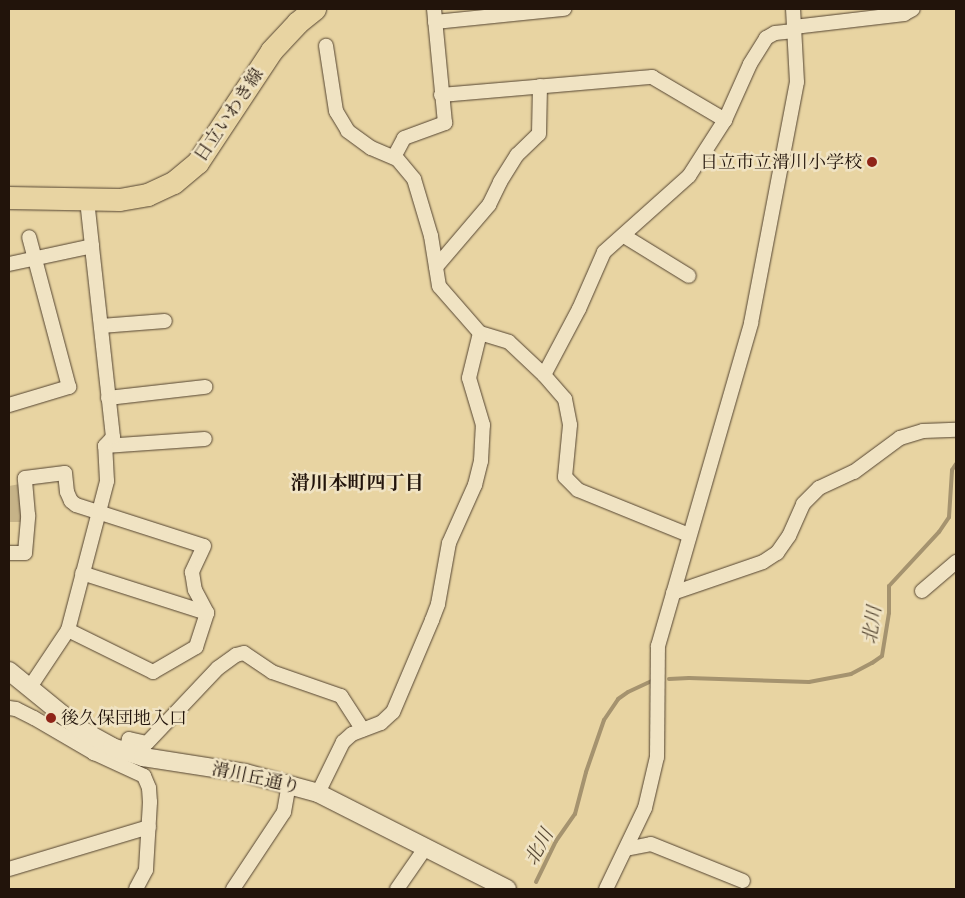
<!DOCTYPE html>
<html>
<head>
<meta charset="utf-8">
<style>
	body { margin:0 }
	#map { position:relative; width:965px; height:898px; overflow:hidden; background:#e8d4a2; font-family:"EB Garamond","Noto Serif JP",serif }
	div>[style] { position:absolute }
	.green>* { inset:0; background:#c6b388 }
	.stream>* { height:4px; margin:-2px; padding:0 2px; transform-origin:2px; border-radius:2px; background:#a5936f }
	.roads { filter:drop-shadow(0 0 1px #544431) drop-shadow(0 0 1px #544431) }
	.minor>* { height:14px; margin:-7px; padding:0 7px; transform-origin:7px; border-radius:7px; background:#f0e3c3 }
	.tertiary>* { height:18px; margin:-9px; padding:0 9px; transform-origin:9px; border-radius:9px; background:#f0e3c3 }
	.primary>* { height:22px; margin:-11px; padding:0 11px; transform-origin:11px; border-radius:11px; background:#e8d4a2 }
	.dots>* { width:14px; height:14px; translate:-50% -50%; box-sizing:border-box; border:2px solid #f0e3c3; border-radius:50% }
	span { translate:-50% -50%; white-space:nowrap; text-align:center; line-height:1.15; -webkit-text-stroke:5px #f0e3c3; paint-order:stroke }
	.street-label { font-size:18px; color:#22140b }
	.poi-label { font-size:18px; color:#22140b }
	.right { translate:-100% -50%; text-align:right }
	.left { translate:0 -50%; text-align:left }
	.neighbourhood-label { font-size:19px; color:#22140b; font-weight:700 }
	.water-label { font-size:19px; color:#564733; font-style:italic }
	.frame { position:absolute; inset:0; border:10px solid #22140b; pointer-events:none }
</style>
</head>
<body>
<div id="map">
	<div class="green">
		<i style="clip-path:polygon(25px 483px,25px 522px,9px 522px,9px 486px)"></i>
	</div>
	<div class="stream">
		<i style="left:669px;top:679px;width:20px;rotate:-3deg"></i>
		<i style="left:689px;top:678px;width:120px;rotate:1.9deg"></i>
		<i style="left:809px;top:682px;width:43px;rotate:-10.8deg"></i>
		<i style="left:851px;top:674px;width:24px;rotate:-28deg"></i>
		<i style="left:872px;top:663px;width:12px;rotate:-35deg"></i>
		<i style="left:882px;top:656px;width:44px;rotate:-80.8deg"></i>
		<i style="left:889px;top:613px;width:27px;rotate:-90deg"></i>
		<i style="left:889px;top:586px;width:74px;rotate:-47.2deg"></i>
		<i style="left:939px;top:532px;width:18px;rotate:-56deg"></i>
		<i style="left:949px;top:517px;width:47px;rotate:-86.3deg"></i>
		<i style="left:952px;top:470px;width:7px;rotate:-56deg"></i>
		<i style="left:536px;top:882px;width:46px;rotate:-64deg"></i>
		<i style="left:556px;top:841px;width:33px;rotate:-55deg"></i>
		<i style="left:575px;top:814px;width:43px;rotate:-75.3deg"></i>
		<i style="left:586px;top:772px;width:55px;rotate:-70.9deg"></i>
		<i style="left:604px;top:720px;width:25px;rotate:-56deg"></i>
		<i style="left:618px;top:699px;width:12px;rotate:-35deg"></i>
		<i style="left:628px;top:692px;width:29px;rotate:-25deg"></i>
	</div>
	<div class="roads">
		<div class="minor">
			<i style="left:435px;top:22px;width:130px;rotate:-5.8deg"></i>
			<i style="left:794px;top:27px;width:111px;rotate:-6.7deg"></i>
			<i style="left:904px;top:14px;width:10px;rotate:-29deg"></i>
			<i style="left:441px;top:95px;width:212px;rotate:-4.9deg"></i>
			<i style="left:652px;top:77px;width:85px;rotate:30.5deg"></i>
			<i style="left:725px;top:120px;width:61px;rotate:-65.9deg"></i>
			<i style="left:750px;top:64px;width:31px;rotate:-58deg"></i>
			<i style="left:766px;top:38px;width:10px;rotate:-29deg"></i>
			<i style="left:775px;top:33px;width:19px;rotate:-6deg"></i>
			<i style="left:394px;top:157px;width:21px;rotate:-62deg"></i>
			<i style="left:404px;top:138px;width:44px;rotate:-20.1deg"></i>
			<i style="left:445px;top:123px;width:115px;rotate:-95.5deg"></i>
			<i style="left:624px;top:236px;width:76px;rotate:31.6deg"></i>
			<i style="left:9px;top:264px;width:85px;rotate:-12.2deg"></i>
			<i style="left:92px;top:246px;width:46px;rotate:-96.2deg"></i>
			<i style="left:436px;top:267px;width:82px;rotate:-49.5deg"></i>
			<i style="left:489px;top:205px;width:25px;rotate:-64deg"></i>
			<i style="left:500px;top:182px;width:32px;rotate:-58deg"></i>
			<i style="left:517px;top:155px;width:30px;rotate:-44deg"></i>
			<i style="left:539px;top:134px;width:48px;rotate:-88.8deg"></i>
			<i style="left:101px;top:326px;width:64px;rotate:-4.5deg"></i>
			<i style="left:480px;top:333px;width:30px;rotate:17deg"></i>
			<i style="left:509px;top:342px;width:48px;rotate:43.3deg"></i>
			<i style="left:544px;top:375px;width:75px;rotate:-62.1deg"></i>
			<i style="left:579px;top:309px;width:62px;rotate:-66.3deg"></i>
			<i style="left:604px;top:252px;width:114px;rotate:-41.8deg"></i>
			<i style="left:689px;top:176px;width:67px;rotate:-57.3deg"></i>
			<i style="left:544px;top:375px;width:32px;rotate:49deg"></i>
			<i style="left:565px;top:399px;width:26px;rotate:79deg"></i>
			<i style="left:570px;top:425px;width:52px;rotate:95.5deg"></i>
			<i style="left:565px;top:477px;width:18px;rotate:45deg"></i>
			<i style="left:578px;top:490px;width:120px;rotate:22.1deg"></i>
			<i style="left:108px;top:398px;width:98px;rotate:-6.5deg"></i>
			<i style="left:9px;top:405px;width:63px;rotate:-16.7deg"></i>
			<i style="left:69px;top:387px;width:155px;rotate:-104.9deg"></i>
			<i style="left:105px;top:446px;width:100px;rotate:-4deg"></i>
			<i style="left:9px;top:553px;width:16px"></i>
			<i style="left:25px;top:553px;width:38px;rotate:-85deg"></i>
			<i style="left:28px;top:515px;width:37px;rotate:-95deg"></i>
			<i style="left:25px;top:478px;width:40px;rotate:-7.1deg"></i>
			<i style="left:65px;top:473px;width:19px;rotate:84deg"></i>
			<i style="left:67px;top:492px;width:10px;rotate:66deg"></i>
			<i style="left:71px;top:501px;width:6px;rotate:39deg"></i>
			<i style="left:76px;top:505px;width:134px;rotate:17.8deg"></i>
			<i style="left:204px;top:546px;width:29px;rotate:115deg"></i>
			<i style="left:192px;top:572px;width:18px;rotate:81deg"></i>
			<i style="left:195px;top:590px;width:26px;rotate:62deg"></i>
			<i style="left:922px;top:591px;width:45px;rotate:-40.5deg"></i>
			<i style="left:673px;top:593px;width:95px;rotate:-19deg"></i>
			<i style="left:763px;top:562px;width:17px;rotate:-33deg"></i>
			<i style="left:777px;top:553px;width:21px;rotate:-55deg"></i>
			<i style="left:789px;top:536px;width:35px;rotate:-66deg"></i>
			<i style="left:803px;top:504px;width:23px;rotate:-45deg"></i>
			<i style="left:819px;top:488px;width:38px;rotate:-25deg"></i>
			<i style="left:854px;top:472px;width:57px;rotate:-36.5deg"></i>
			<i style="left:900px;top:438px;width:24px;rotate:-17deg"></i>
			<i style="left:923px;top:431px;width:33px;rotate:-2deg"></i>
			<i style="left:68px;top:630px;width:95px;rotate:26.3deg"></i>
			<i style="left:153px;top:672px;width:50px;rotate:-30.2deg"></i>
			<i style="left:196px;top:647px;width:36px;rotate:-72deg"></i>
			<i style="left:207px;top:613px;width:131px;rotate:-162.3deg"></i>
			<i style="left:30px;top:687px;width:69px;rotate:-56.3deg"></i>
			<i style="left:68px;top:630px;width:154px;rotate:-75.3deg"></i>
			<i style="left:107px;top:481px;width:35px;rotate:-93deg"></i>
			<i style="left:105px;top:446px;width:12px;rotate:-48deg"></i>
			<i style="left:113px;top:437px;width:192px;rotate:-96.3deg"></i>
			<i style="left:9px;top:708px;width:7px;rotate:8deg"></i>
			<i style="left:16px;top:709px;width:20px;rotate:27deg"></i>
			<i style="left:34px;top:718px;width:69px;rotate:30.3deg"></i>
			<i style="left:98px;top:741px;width:13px;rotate:108deg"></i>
			<i style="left:94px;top:753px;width:55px;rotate:24.7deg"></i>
			<i style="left:144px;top:776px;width:13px;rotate:67deg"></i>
			<i style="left:149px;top:788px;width:14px;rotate:86deg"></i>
			<i style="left:150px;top:802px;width:68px;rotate:93.4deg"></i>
			<i style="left:146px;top:870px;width:21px;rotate:118deg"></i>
			<i style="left:126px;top:752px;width:13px;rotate:-77deg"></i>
			<i style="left:129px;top:739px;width:18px;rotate:13deg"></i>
			<i style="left:147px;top:743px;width:103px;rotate:-46.6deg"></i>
			<i style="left:218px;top:668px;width:22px;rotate:-36deg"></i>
			<i style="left:236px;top:655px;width:8px;rotate:-14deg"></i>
			<i style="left:244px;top:653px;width:34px;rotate:34deg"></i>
			<i style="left:272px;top:672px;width:73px;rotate:19.2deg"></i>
			<i style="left:341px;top:696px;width:40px;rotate:57.1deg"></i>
			<i style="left:318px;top:793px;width:57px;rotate:-63.9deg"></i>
			<i style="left:343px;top:742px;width:12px;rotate:-42deg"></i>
			<i style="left:352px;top:734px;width:31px;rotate:-21deg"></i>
			<i style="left:381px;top:723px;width:16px;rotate:-43deg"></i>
			<i style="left:393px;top:712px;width:100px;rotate:-67deg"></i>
			<i style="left:432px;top:620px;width:17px;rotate:-69deg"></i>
			<i style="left:438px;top:604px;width:62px;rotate:-79.8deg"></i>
			<i style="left:449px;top:543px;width:64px;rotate:-65.9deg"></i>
			<i style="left:475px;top:485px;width:25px;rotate:-76deg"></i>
			<i style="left:481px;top:461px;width:36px;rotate:-87deg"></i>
			<i style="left:483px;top:425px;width:49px;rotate:-106.6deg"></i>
			<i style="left:469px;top:378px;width:46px;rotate:-76.3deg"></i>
			<i style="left:480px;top:333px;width:62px;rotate:-131.1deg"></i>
			<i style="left:439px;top:286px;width:51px;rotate:-99.1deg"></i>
			<i style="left:431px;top:236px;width:59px;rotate:-106.6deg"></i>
			<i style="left:414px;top:179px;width:26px;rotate:-130deg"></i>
			<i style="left:397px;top:159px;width:28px;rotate:-157deg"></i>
			<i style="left:371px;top:148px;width:29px;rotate:-144deg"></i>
			<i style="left:348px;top:131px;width:23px;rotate:-121deg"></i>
			<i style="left:336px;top:111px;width:66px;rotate:-98.7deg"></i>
			<i style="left:626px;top:849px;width:25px;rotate:-11deg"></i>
			<i style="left:651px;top:844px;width:99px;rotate:21.9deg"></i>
			<i style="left:9px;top:869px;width:146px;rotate:-16.7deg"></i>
			<i style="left:233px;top:889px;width:92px;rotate:-56.5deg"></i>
			<i style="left:284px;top:812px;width:29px;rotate:-80deg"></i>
			<i style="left:397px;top:889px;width:51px;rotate:-55.4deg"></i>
			<i style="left:606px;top:889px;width:90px;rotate:-64.3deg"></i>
			<i style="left:645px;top:808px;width:52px;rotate:-76.8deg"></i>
			<i style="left:657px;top:757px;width:111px;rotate:-89.5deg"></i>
			<i style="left:658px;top:646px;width:336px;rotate:-73.9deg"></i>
			<i style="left:751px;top:323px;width:245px;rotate:-79.2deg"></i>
			<i style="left:797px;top:82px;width:73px;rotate:-93.1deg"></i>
		</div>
		<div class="tertiary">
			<i style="left:9px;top:671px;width:92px;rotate:39.2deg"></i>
			<i style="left:80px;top:729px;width:37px;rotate:29deg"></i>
			<i style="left:112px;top:747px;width:33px;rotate:18deg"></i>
			<i style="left:143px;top:757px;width:103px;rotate:8.9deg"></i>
			<i style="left:245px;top:773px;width:76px;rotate:15.3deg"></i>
			<i style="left:318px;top:793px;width:212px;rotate:26.9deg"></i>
		</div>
		<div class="primary">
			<i style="left:9px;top:198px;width:111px;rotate:1deg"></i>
			<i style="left:120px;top:200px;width:28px;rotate:-10deg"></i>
			<i style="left:148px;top:195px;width:29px;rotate:-25deg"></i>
			<i style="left:174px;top:183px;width:31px;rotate:-40deg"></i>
			<i style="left:198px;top:163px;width:134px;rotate:-56.5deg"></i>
			<i style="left:272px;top:51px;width:38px;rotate:-47deg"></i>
			<i style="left:298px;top:23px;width:22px;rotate:-39deg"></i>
		</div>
	</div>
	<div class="dots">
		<i style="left:872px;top:162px;background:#8f2418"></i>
		<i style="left:51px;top:718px;background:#8f2418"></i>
	</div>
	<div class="street-label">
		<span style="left:229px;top:115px;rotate:-56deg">日立いわき線</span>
		<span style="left:256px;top:778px;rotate:12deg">滑川丘通り</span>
	</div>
	<div class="poi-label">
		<span class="right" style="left:862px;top:162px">日立市立滑川小学校</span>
		<span class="left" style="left:61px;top:718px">後久保団地入口</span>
	</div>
	<div class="neighbourhood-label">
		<span style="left:357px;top:483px">滑川本町四丁目</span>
	</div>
	<div class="water-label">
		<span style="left:872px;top:625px;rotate:-82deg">北川</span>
		<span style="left:539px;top:847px;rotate:-61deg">北川</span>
	</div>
	<div class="frame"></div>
</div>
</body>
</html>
